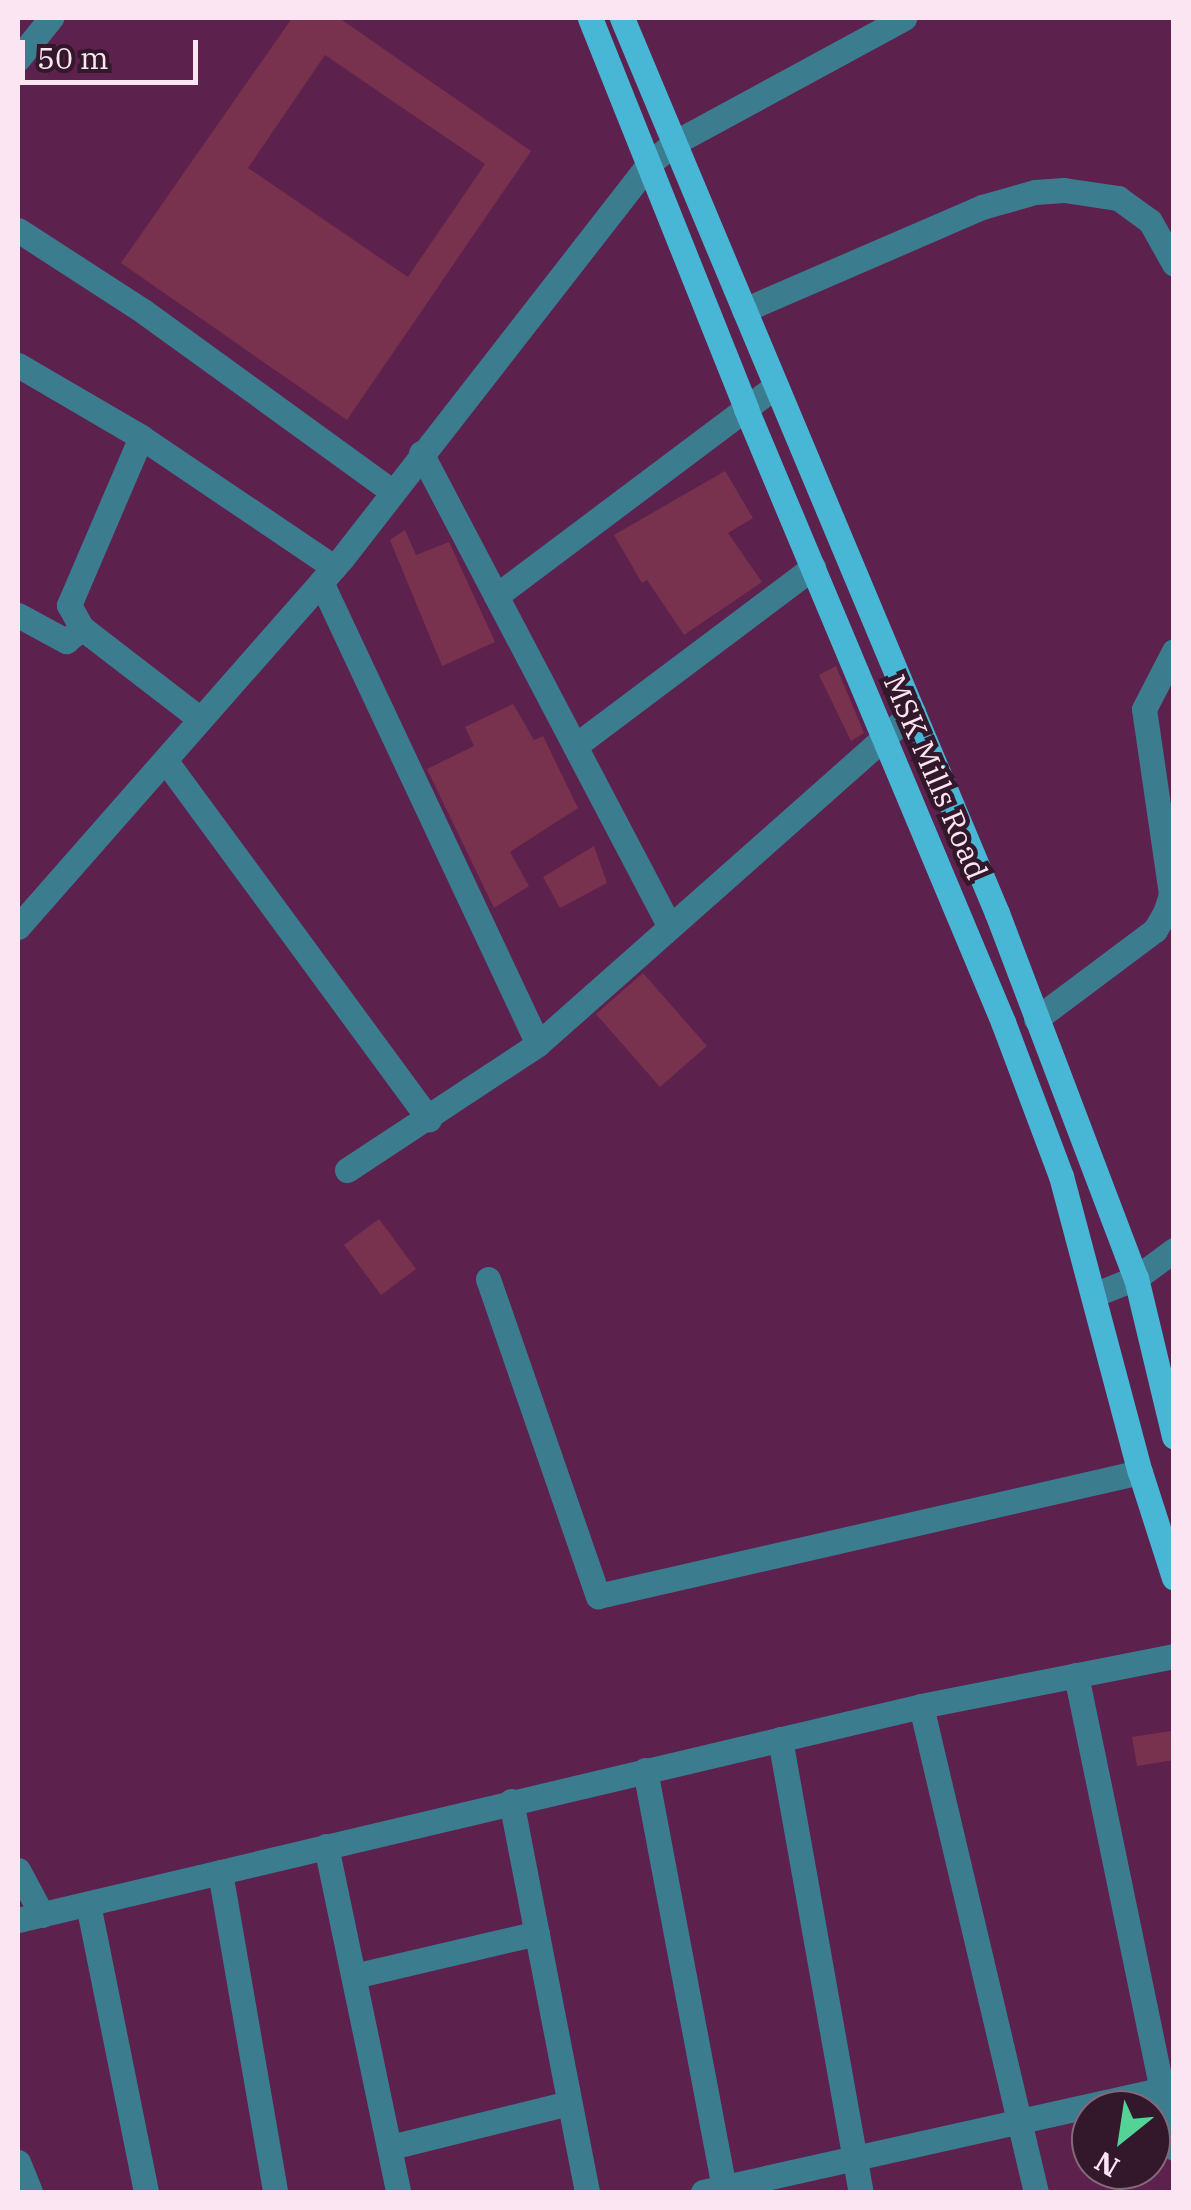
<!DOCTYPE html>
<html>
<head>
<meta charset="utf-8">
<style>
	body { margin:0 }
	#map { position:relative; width:1191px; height:2210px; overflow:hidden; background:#5d214d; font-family:"IBM Plex Serif",serif }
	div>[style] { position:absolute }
	.building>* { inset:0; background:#79324d }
	.minor>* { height:25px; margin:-12.5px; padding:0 12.5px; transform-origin:12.5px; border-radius:12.5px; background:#3c7c8f }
	.major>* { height:25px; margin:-12.5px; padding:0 12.5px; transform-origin:12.5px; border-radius:12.5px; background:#48b7d6 }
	span { translate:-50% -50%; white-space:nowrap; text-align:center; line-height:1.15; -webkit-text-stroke:9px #33182b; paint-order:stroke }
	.street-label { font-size:30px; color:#fce5f3 }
	.frame { position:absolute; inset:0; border:20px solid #fce5f3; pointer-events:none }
	.north { position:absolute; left:1071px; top:2090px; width:100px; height:100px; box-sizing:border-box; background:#33182b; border:2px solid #836a7b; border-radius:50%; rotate:210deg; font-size:28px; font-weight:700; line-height:40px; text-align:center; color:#fce5f3 }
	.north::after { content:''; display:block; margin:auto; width:35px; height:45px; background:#54d396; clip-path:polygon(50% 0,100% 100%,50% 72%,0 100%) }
	.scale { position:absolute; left:20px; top:40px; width:178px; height:45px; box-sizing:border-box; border:5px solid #fce5f3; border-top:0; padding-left:12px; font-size:30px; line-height:35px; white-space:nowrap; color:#fce5f3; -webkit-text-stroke:8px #33182b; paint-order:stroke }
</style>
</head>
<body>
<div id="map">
	<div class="building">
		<i style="clip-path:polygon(evenodd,292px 18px,339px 18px,531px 151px,347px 420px,121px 263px,292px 18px,325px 55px,485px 164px,408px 277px,248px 168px,325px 55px)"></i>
		<i style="clip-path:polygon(725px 471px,753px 518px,728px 533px,762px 582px,684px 635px,647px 580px,642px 583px,614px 535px)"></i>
		<i style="clip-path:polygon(405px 530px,416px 555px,449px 542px,495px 642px,442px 666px,390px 540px)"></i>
		<i style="clip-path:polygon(836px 666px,864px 733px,851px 741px,819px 675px)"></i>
		<i style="clip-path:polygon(513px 704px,534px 740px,543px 736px,578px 808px,510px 852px,529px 886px,494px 908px,427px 769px,474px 746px,465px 727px)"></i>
		<i style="clip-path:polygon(594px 846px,607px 883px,560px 908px,543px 877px)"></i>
		<i style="clip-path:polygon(643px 973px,707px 1046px,660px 1087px,596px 1014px)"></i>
		<i style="clip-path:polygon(379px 1219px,416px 1269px,381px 1295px,344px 1245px)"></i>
		<i style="clip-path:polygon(1171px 1731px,1174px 1760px,1137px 1766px,1132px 1737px)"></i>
	</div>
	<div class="minor">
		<i style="left:18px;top:59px;width:53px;rotate:-51.2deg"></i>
		<i style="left:18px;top:230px;width:149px;rotate:32.9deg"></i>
		<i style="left:143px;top:311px;width:307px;rotate:35.9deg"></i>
		<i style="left:744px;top:310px;width:259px;rotate:-23.4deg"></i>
		<i style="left:982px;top:207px;width:55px;rotate:-15.8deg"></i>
		<i style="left:1035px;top:192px;width:29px;rotate:-4deg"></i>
		<i style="left:1064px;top:190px;width:55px;rotate:8.4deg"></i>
		<i style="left:1118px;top:198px;width:39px;rotate:36deg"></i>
		<i style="left:1150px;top:221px;width:49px;rotate:60.8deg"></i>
		<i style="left:18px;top:365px;width:143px;rotate:30.3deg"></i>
		<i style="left:141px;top:437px;width:233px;rotate:34deg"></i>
		<i style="left:141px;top:437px;width:183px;rotate:113.2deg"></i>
		<i style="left:69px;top:605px;width:26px;rotate:61deg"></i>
		<i style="left:82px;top:628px;width:149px;rotate:37.6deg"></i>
		<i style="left:421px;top:453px;width:535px;rotate:62.29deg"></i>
		<i style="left:321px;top:582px;width:510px;rotate:64.84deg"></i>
		<i style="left:496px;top:596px;width:350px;rotate:-36.9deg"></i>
		<i style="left:18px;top:615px;width:55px;rotate:28.4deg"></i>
		<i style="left:66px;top:641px;width:21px;rotate:-39deg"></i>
		<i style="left:575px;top:746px;width:298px;rotate:-36.9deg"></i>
		<i style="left:165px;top:760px;width:446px;rotate:53.7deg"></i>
		<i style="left:18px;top:927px;width:492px;rotate:-48.7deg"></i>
		<i style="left:343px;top:557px;width:498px;rotate:-52.1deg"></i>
		<i style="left:649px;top:164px;width:33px;rotate:-40deg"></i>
		<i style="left:674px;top:143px;width:262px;rotate:-28.5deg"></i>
		<i style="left:1036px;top:1019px;width:149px;rotate:-36.8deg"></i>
		<i style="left:1155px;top:930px;width:20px;rotate:-60deg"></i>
		<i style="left:1165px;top:913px;width:20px;rotate:-72deg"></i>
		<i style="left:1171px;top:894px;width:187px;rotate:-98.3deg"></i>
		<i style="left:1144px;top:709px;width:65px;rotate:-62.7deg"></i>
		<i style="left:347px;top:1170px;width:229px;rotate:-33.4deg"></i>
		<i style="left:538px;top:1044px;width:501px;rotate:-41.52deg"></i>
		<i style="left:488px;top:1279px;width:336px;rotate:70.9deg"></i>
		<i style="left:598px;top:1596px;width:556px;rotate:-12.89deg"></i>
		<i style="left:1093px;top:1295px;width:46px;rotate:-21.6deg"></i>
		<i style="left:1136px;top:1278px;width:47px;rotate:-36.4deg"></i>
		<i style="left:1076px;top:1675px;width:483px;rotate:78.3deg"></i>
		<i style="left:921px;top:1706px;width:499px;rotate:76.7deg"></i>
		<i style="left:780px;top:1739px;width:460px;rotate:79.9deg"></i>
		<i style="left:645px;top:1770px;width:430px;rotate:79.3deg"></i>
		<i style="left:511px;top:1801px;width:398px;rotate:79deg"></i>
		<i style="left:326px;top:1846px;width:353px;rotate:78.2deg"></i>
		<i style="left:18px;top:1870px;width:51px;rotate:61.9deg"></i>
		<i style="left:220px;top:1872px;width:325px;rotate:80.2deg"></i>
		<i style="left:88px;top:1904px;width:294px;rotate:78.6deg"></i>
		<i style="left:18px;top:1920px;width:928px;rotate:-13.33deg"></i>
		<i style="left:921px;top:1706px;width:258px;rotate:-11.2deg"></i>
		<i style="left:354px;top:1976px;width:188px;rotate:-13.2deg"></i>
		<i style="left:391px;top:2147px;width:183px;rotate:-13.9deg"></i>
		<i style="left:18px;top:2162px;width:32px;rotate:68deg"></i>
		<i style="left:703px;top:2192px;width:483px;rotate:-12.6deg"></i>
	</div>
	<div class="major">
		<i style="left:590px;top:18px;width:421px;rotate:68.2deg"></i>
		<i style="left:746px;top:409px;width:665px;rotate:67.25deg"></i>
		<i style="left:1003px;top:1022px;width:165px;rotate:69.4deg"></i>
		<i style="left:1061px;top:1176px;width:306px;rotate:75.1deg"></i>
		<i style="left:1140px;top:1472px;width:111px;rotate:72.2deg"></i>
		<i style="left:622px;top:18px;width:970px;rotate:67.27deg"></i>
		<i style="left:997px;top:913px;width:391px;rotate:69.2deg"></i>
		<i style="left:1136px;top:1278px;width:163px;rotate:76.5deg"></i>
	</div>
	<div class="street-label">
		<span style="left:936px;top:777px;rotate:67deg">MSK Mills Road</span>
	</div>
	<div class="frame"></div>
	<div class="north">N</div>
	<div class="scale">50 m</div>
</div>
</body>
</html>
